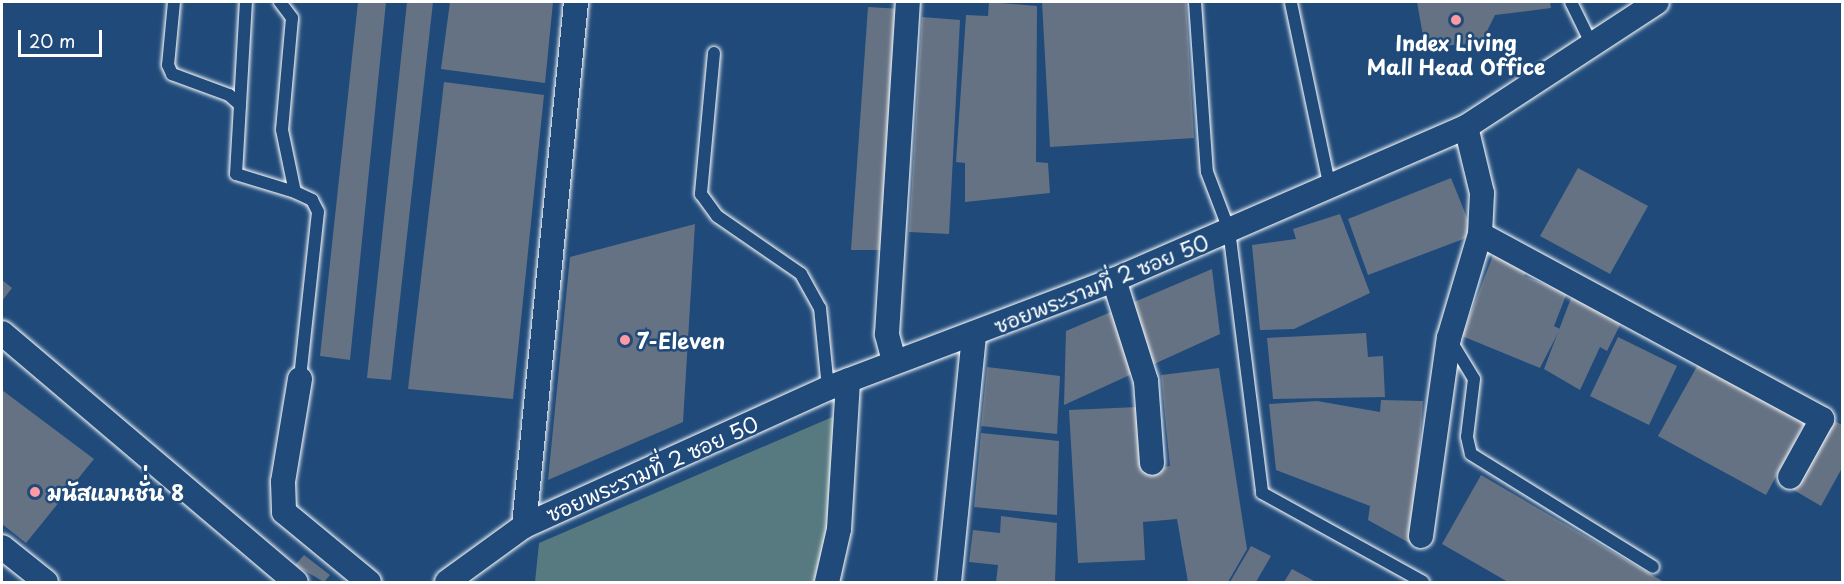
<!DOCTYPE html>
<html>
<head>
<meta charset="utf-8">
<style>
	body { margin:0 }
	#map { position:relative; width:1844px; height:584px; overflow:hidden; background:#1f4a7a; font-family:"Playpen Sans","Playpen Sans Thai",sans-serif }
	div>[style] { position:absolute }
	.green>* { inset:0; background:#577a80 }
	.building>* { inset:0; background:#657284 }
	.roads { filter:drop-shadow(0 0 2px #fff) drop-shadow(0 0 2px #fff) }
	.service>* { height:12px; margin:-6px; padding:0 6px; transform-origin:6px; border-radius:6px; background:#1f4a7a }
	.minor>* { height:24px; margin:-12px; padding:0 12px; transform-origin:12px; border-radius:12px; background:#1f4a7a }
	.dots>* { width:16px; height:16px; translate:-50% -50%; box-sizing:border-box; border:3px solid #1f4a7a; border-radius:50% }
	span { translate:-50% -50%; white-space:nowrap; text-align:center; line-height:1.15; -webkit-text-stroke:5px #1f4a7a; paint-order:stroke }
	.poi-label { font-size:21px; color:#fff; font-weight:700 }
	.left { translate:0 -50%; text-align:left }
	.street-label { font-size:21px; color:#fff }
	.frame { position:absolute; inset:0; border:3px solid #fff; pointer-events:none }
	.scale { position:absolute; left:18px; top:30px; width:84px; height:27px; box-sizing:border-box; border:3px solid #fff; border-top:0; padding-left:8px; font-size:18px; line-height:21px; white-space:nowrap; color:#fff; -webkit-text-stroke:4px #1f4a7a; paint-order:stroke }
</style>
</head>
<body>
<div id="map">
	<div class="green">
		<i style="clip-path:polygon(837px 415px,829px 524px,814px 582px,535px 582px,539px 543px)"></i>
	</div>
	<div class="building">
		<i style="clip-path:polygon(358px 2px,386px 2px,350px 360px,320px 356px)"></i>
		<i style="clip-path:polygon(407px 2px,433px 2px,391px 380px,367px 378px)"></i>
		<i style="clip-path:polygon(450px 2px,553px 2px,545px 83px,441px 69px)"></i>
		<i style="clip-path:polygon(989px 2px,1037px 6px,1036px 162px,1048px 163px,1050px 193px,965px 202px,965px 163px,956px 162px,966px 15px,988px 16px)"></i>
		<i style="clip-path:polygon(1042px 2px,1186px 2px,1194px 138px,1050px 147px)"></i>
		<i style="clip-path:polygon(1417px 2px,1550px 2px,1551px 8px,1495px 15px,1481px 43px,1425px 47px)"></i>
		<i style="clip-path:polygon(868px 7px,902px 9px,886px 250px,851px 250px)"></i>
		<i style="clip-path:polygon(922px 17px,960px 20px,949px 234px,909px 232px)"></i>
		<i style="clip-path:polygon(444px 82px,544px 95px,513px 399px,408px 389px)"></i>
		<i style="clip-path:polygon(1578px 168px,1648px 206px,1610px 274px,1540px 236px)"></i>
		<i style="clip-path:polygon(1451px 178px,1474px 235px,1368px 275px,1348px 219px)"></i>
		<i style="clip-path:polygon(1340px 214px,1370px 293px,1294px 329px,1260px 330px,1252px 245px,1296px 239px,1293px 229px)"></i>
		<i style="clip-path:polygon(695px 224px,683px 422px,548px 480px,570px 257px)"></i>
		<i style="clip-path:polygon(1494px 253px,1528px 266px,1524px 276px,1567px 293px,1554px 326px,1560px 329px,1540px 368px,1462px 336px)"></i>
		<i style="clip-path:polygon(1212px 269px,1220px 334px,1064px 405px,1066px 331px)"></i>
		<i style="clip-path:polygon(2px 280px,12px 288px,2px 301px)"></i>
		<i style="clip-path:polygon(1573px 293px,1623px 319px,1607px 351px,1600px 347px,1580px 390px,1544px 369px)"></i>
		<i style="clip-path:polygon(1366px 333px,1368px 357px,1383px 356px,1385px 397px,1273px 399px,1267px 338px)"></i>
		<i style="clip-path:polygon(1618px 337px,1677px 366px,1649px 425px,1590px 396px)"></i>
		<i style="clip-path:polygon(1700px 361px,1806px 421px,1766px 495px,1658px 436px)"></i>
		<i style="clip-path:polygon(987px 367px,1060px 376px,1057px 434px,981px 426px)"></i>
		<i style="clip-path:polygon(1219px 368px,1247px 549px,1228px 582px,1188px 582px,1177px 519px,1143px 522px,1145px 560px,1078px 563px,1069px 410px,1138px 407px,1143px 470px,1170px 466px,1161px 375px)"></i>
		<i style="clip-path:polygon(2px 390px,94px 459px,26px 543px,2px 524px)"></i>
		<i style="clip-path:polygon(1381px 400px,1423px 401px,1413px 545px,1368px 520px,1370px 506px,1276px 470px,1269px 404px,1317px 401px,1380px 412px)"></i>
		<i style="clip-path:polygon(1831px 419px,1842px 425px,1842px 468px,1821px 506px,1792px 489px)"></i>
		<i style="clip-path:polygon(981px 433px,1059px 441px,1057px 515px,974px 507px)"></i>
		<i style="clip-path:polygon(1481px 475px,1664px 582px,1508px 582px,1442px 544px)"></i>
		<i style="clip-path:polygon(1001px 516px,1057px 523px,1055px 582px,996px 582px,998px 565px,969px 562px,973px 530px,1000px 533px)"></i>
		<i style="clip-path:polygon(1251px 546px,1271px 556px,1256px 582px,1230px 582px)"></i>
		<i style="clip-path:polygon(304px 555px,330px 575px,324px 582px,295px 565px)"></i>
		<i style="clip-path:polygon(1292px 569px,1316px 582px,1284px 582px)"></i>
	</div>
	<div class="roads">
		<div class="service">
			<i style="left:174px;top:2px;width:63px;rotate:95.4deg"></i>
			<i style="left:168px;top:65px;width:10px;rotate:66deg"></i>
			<i style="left:172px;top:74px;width:61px;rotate:20.2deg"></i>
			<i style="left:229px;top:95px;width:15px;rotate:42deg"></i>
			<i style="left:240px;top:105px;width:69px;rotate:93.3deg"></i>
			<i style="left:236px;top:174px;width:62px;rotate:17deg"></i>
			<i style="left:280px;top:2px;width:20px;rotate:53deg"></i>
			<i style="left:292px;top:18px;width:112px;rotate:95.1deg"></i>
			<i style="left:282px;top:130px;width:63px;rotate:78.2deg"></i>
			<i style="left:295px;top:192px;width:19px;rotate:25deg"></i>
			<i style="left:312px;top:200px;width:13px;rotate:63deg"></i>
			<i style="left:318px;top:212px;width:168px;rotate:96.2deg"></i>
			<i style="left:1195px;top:2px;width:170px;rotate:86deg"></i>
			<i style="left:1207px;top:172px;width:62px;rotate:69.2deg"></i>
			<i style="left:1229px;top:230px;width:265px;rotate:82.8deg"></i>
			<i style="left:1262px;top:493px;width:184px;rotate:28.9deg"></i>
			<i style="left:1571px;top:2px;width:50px;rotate:63.9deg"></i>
			<i style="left:1291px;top:3px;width:189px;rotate:78.1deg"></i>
			<i style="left:714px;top:53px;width:142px;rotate:95.3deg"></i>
			<i style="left:701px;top:194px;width:27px;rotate:54deg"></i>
			<i style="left:717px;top:216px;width:102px;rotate:34.6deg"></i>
			<i style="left:801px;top:274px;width:39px;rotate:61deg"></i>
			<i style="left:820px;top:308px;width:80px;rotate:84.3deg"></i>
			<i style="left:240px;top:105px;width:103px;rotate:-86.7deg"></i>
			<i style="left:1451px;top:341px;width:44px;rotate:58.8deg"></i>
			<i style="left:1474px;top:379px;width:58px;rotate:96.9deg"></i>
			<i style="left:1467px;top:437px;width:17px;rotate:77deg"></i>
			<i style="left:1471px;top:454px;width:214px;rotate:31.8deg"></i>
		</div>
		<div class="minor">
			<i style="left:1480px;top:234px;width:389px;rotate:28.4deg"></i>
			<i style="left:1822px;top:419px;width:66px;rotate:118.9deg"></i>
			<i style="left:1114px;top:280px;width:106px;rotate:72.4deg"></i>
			<i style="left:1146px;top:381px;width:82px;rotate:85.8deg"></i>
			<i style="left:2px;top:333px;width:385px;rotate:40.3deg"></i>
			<i style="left:894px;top:361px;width:28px;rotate:-105deg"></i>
			<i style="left:887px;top:334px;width:333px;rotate:-86.4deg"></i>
			<i style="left:300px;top:379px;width:104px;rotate:99.4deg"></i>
			<i style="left:283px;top:482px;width:30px;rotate:88deg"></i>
			<i style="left:284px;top:512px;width:110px;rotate:39.5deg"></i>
			<i style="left:524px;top:526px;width:527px;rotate:-84.33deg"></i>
			<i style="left:1421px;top:536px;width:200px;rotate:-82deg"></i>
			<i style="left:1449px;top:338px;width:109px;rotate:-73.4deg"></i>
			<i style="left:1480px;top:234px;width:41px;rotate:-87.2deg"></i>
			<i style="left:1482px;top:193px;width:68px;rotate:-103.6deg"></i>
			<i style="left:2px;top:547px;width:56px;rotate:38.5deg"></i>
			<i style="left:447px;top:582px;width:95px;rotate:-36deg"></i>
			<i style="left:524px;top:526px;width:334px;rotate:-24.4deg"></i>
			<i style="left:828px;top:388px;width:306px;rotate:-20.7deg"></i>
			<i style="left:1114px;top:280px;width:384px;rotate:-23.5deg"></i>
			<i style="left:1466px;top:127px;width:228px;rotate:-33.2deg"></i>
			<i style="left:827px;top:582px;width:54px;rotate:-77.2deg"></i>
			<i style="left:839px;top:529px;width:149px;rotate:-86.5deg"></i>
			<i style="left:949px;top:582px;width:249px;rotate:-84.2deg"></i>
		</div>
	</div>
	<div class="dots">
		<i style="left:1456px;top:20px;background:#ff9aa2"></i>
		<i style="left:625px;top:340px;background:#ff9aa2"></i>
		<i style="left:35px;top:492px;background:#ff9aa2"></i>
	</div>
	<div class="poi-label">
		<span style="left:1456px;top:54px">Index Living<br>Mall Head Office</span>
		<span class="left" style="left:637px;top:340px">7-Eleven</span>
		<span class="left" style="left:47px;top:492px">มนัสแมนชั่่น 8</span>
	</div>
	<div class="street-label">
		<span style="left:1101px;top:283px;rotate:-22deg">ซอยพระรามที่ 2 ซอย 50</span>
		<span style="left:652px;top:468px;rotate:-24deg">ซอยพระรามที่ 2 ซอย 50</span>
	</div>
	<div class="frame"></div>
	<div class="scale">20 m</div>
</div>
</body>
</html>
